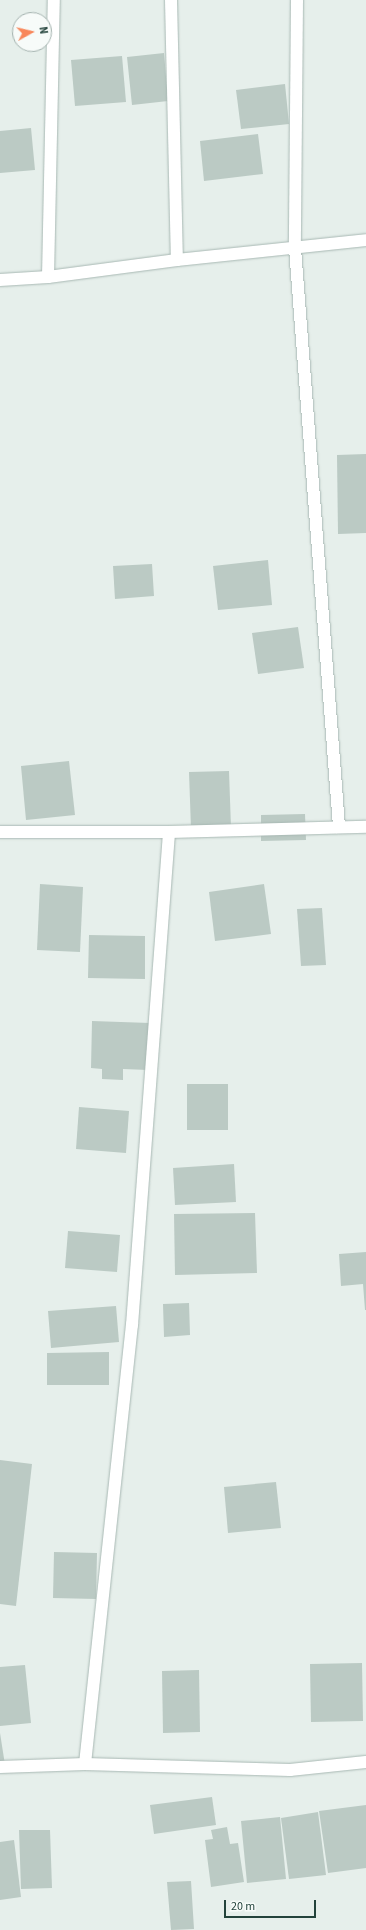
<!DOCTYPE html>
<html>
<head>
<meta charset="utf-8">
<style>
	body { margin:0 }
	#map { position:relative; width:366px; height:1930px; overflow:hidden; background:#e6efeb; font-family:"Source Sans 3",sans-serif }
	div>[style] { position:absolute }
	.building>* { inset:0; background:#bbcac4 }
	.roads { filter:drop-shadow(0 0 1px #a8b8b3) drop-shadow(0 0 1px #a8b8b3) }
	.minor>* { height:12px; margin:-6px; padding:0 6px; transform-origin:6px; border-radius:6px; background:#fff }
	span { translate:-50% -50%; white-space:nowrap; text-align:center; line-height:1.15; -webkit-text-stroke:3px #f7fbf9; paint-order:stroke }
	.north { position:absolute; left:12px; top:12px; width:40px; height:40px; box-sizing:border-box; background:#f7fbf9; border:1px solid #a2b1ad; border-radius:50%; rotate:82deg; font-size:11px; font-weight:700; line-height:16px; text-align:center; color:#23433b }
	.north::after { content:''; display:block; margin:auto; width:14px; height:18px; background:#f8875b; clip-path:polygon(50% 0,100% 100%,50% 72%,0 100%) }
	.scale { position:absolute; left:224px; top:1900px; width:92px; height:18px; box-sizing:border-box; border:2px solid #23433b; border-top:0; padding-left:5px; font-size:12px; line-height:14px; white-space:nowrap; color:#23433b; -webkit-text-stroke:3px #f7fbf9; paint-order:stroke }
</style>
</head>
<body>
<div id="map">
	<div class="building">
		<i style="clip-path:polygon(164px 53px,168px 101px,132px 105px,127px 57px)"></i>
		<i style="clip-path:polygon(122px 56px,126px 102px,75px 106px,71px 60px)"></i>
		<i style="clip-path:polygon(285px 84px,289px 124px,241px 129px,236px 90px)"></i>
		<i style="clip-path:polygon(31px 128px,35px 170px,0 173px,0 131px)"></i>
		<i style="clip-path:polygon(258px 134px,263px 174px,204px 181px,200px 141px)"></i>
		<i style="clip-path:polygon(366px 454px,366px 533px,338px 534px,337px 455px)"></i>
		<i style="clip-path:polygon(268px 560px,272px 605px,218px 610px,213px 566px)"></i>
		<i style="clip-path:polygon(152px 564px,154px 596px,115px 599px,113px 566px)"></i>
		<i style="clip-path:polygon(298px 627px,304px 668px,258px 674px,252px 633px)"></i>
		<i style="clip-path:polygon(69px 761px,75px 815px,26px 820px,21px 766px)"></i>
		<i style="clip-path:polygon(229px 771px,231px 828px,191px 829px,189px 772px)"></i>
		<i style="clip-path:polygon(305px 814px,306px 840px,261px 841px,261px 815px)"></i>
		<i style="clip-path:polygon(40px 884px,83px 887px,80px 952px,37px 950px)"></i>
		<i style="clip-path:polygon(264px 884px,271px 934px,215px 941px,209px 892px)"></i>
		<i style="clip-path:polygon(322px 908px,326px 965px,301px 966px,297px 909px)"></i>
		<i style="clip-path:polygon(89px 935px,145px 936px,145px 979px,88px 978px)"></i>
		<i style="clip-path:polygon(92px 1021px,150px 1023px,148px 1070px,123px 1069px,123px 1080px,102px 1079px,102px 1069px,91px 1068px)"></i>
		<i style="clip-path:polygon(187px 1084px,228px 1084px,228px 1130px,187px 1130px)"></i>
		<i style="clip-path:polygon(79px 1107px,129px 1111px,126px 1153px,76px 1149px)"></i>
		<i style="clip-path:polygon(234px 1164px,236px 1202px,175px 1205px,173px 1168px)"></i>
		<i style="clip-path:polygon(255px 1213px,257px 1273px,175px 1275px,174px 1214px)"></i>
		<i style="clip-path:polygon(68px 1231px,120px 1235px,117px 1272px,65px 1268px)"></i>
		<i style="clip-path:polygon(366px 1252px,366px 1310px,365px 1310px,363px 1284px,341px 1286px,339px 1254px)"></i>
		<i style="clip-path:polygon(189px 1303px,190px 1335px,164px 1337px,163px 1304px)"></i>
		<i style="clip-path:polygon(116px 1306px,119px 1342px,51px 1348px,48px 1311px)"></i>
		<i style="clip-path:polygon(109px 1352px,109px 1385px,47px 1385px,47px 1353px)"></i>
		<i style="clip-path:polygon(0 1460px,32px 1464px,16px 1606px,0 1604px)"></i>
		<i style="clip-path:polygon(276px 1482px,281px 1528px,228px 1533px,224px 1487px)"></i>
		<i style="clip-path:polygon(54px 1552px,97px 1553px,96px 1599px,53px 1598px)"></i>
		<i style="clip-path:polygon(362px 1663px,363px 1721px,311px 1722px,310px 1664px)"></i>
		<i style="clip-path:polygon(25px 1665px,31px 1723px,0 1726px,0 1667px)"></i>
		<i style="clip-path:polygon(199px 1670px,200px 1732px,163px 1733px,162px 1671px)"></i>
		<i style="clip-path:polygon(0 1733px,5px 1765px,0 1765px)"></i>
		<i style="clip-path:polygon(212px 1797px,216px 1825px,154px 1834px,150px 1805px)"></i>
		<i style="clip-path:polygon(366px 1805px,366px 1868px,328px 1873px,319px 1811px)"></i>
		<i style="clip-path:polygon(318px 1812px,326px 1875px,289px 1879px,281px 1818px)"></i>
		<i style="clip-path:polygon(280px 1817px,286px 1879px,247px 1883px,241px 1821px)"></i>
		<i style="clip-path:polygon(227px 1827px,230px 1844px,238px 1843px,244px 1882px,211px 1887px,205px 1840px,213px 1839px,211px 1830px)"></i>
		<i style="clip-path:polygon(19px 1830px,50px 1830px,52px 1888px,21px 1889px)"></i>
		<i style="clip-path:polygon(14px 1840px,21px 1897px,0 1900px,0 1842px)"></i>
		<i style="clip-path:polygon(191px 1881px,194px 1929px,171px 1930px,167px 1882px)"></i>
	</div>
	<div class="roads">
		<div class="minor">
			<i style="left:171px;top:0;width:260px;rotate:88.7deg"></i>
			<i style="left:297px;top:0;width:248px;rotate:90.5deg"></i>
			<i style="left:295px;top:248px;width:581px;rotate:85.65deg"></i>
			<i style="left:48px;top:277px;width:277px;rotate:-88.8deg"></i>
			<i style="left:0;top:280px;width:48px;rotate:-3.6deg"></i>
			<i style="left:48px;top:277px;width:130px;rotate:-7.5deg"></i>
			<i style="left:177px;top:260px;width:190px;rotate:-6deg"></i>
			<i style="left:0;top:832px;width:169px"></i>
			<i style="left:169px;top:832px;width:197px;rotate:-1.5deg"></i>
			<i style="left:85px;top:1764px;width:442px;rotate:-83.9deg"></i>
			<i style="left:132px;top:1325px;width:494px;rotate:-85.7deg"></i>
			<i style="left:0;top:1767px;width:85px;rotate:-2deg"></i>
			<i style="left:85px;top:1764px;width:205px;rotate:1.7deg"></i>
			<i style="left:290px;top:1770px;width:76px;rotate:-6deg"></i>
		</div>
	</div>
	<div class="north">N</div>
	<div class="scale">20 m</div>
</div>
</body>
</html>
